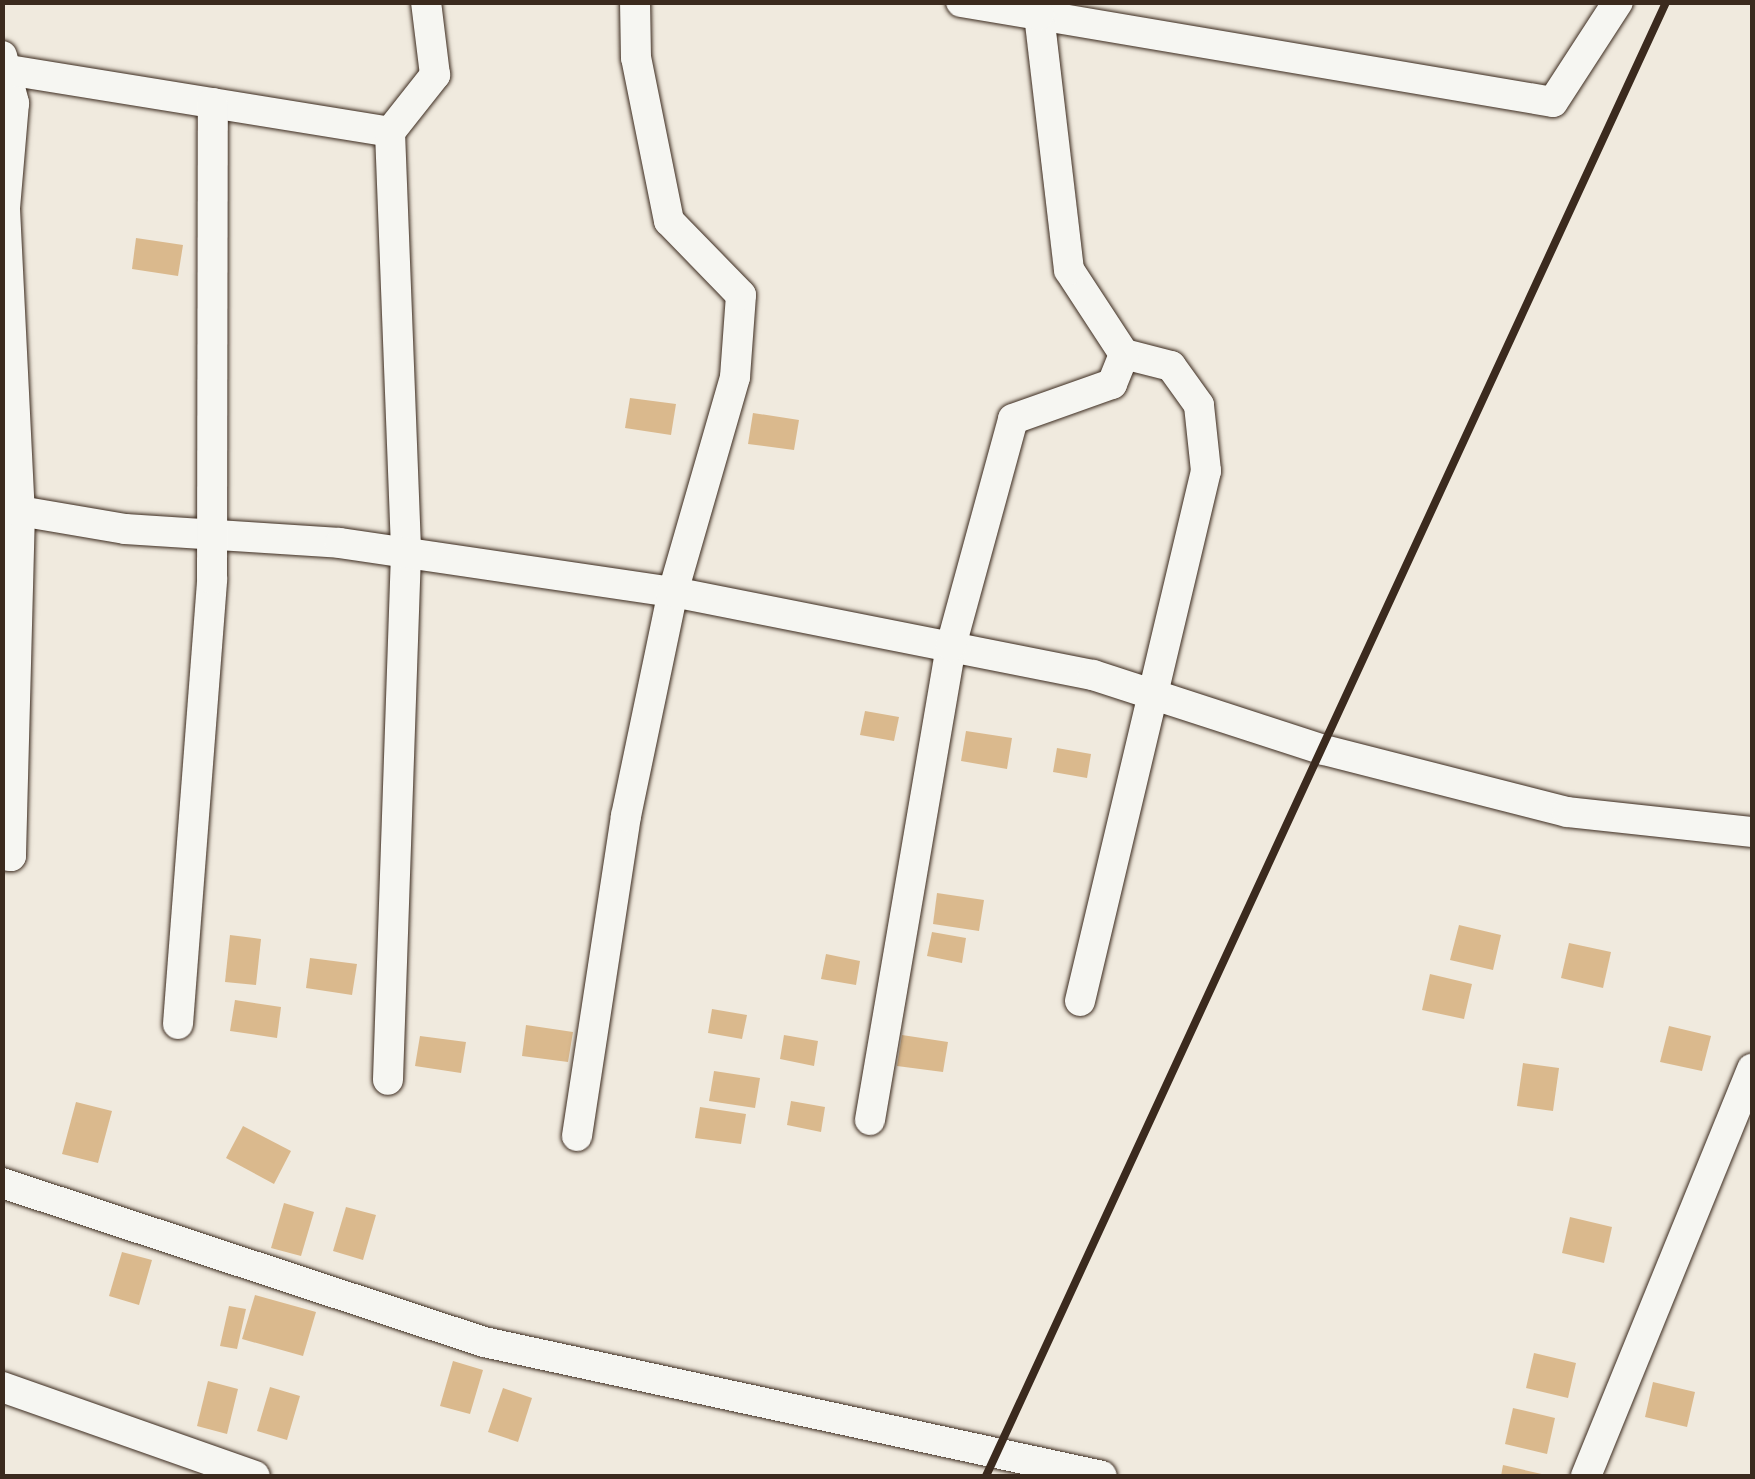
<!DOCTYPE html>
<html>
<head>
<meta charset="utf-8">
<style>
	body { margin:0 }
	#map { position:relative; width:1755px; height:1479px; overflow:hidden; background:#f0eade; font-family:"Playpen Sans",sans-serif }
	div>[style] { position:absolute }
	.building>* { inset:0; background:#dab98d }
	.roads { filter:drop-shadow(0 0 2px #3b2a1e) drop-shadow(0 0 2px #3b2a1e) }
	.minor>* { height:30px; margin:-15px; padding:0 15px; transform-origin:15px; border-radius:15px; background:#f6f6f2 }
	.rail>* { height:8px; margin:-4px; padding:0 4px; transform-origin:4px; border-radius:4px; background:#3b2a1e }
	span { translate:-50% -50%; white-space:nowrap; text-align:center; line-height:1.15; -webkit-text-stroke:10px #f6f6f2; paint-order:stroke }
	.frame { position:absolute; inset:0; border:5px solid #3b2a1e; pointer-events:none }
</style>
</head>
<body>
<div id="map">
	<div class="building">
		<i style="clip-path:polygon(136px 238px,183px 245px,178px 276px,132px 269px)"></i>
		<i style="clip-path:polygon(630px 398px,676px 404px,671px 435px,625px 428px)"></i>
		<i style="clip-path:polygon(753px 413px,799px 420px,794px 450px,748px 444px)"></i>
		<i style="clip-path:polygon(865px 711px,899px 717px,894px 741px,860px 735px)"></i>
		<i style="clip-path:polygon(966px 731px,1012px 738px,1007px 769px,961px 761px)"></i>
		<i style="clip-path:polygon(1057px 748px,1091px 754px,1087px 778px,1053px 772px)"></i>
		<i style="clip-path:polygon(937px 893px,984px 900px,979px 931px,933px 924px)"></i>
		<i style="clip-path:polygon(1459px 925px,1501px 935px,1493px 970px,1450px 960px)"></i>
		<i style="clip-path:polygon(932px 932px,966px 938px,962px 963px,927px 956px)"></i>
		<i style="clip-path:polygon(230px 935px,261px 939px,256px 985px,225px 982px)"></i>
		<i style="clip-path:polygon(1569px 943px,1611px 952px,1603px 988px,1561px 978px)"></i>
		<i style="clip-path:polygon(826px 954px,860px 961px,856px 985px,821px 979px)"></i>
		<i style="clip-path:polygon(310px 958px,357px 964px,352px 995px,306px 988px)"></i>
		<i style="clip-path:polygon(1430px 974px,1472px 984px,1464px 1019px,1422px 1010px)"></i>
		<i style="clip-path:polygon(235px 1000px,281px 1007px,277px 1038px,230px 1031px)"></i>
		<i style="clip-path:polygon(712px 1009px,747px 1015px,742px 1039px,708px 1033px)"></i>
		<i style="clip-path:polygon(526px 1025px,573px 1032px,568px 1062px,522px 1056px)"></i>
		<i style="clip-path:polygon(1669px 1026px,1711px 1036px,1702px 1071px,1660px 1062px)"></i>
		<i style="clip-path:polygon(784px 1035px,818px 1041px,814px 1066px,780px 1059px)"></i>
		<i style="clip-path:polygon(902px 1035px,948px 1042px,943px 1072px,897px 1066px)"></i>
		<i style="clip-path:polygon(420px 1036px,466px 1042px,461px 1073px,415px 1066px)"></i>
		<i style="clip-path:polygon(1523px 1063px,1559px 1068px,1553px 1111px,1517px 1106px)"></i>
		<i style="clip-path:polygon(714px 1071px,760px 1078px,755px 1108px,709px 1101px)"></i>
		<i style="clip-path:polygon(791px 1101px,825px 1107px,821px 1132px,787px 1125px)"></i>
		<i style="clip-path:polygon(76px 1102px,112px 1111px,98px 1163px,62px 1154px)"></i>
		<i style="clip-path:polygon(700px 1107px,746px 1114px,741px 1144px,695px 1138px)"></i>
		<i style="clip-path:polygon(243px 1126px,291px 1151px,274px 1184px,226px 1158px)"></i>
		<i style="clip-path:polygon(284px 1203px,314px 1212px,301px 1256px,271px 1248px)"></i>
		<i style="clip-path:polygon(346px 1207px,376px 1215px,363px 1260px,333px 1251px)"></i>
		<i style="clip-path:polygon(1570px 1217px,1612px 1227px,1604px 1263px,1562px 1253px)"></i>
		<i style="clip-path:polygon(122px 1252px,152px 1260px,139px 1305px,109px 1296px)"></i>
		<i style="clip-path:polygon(255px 1295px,316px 1312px,303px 1356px,242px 1339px)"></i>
		<i style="clip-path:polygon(229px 1306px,246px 1309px,237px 1349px,220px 1346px)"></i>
		<i style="clip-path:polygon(1534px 1353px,1576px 1363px,1568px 1398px,1526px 1388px)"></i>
		<i style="clip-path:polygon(453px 1361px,483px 1370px,470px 1414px,440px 1406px)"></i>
		<i style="clip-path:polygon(208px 1381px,238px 1389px,227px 1434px,197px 1426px)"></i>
		<i style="clip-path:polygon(1653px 1382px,1695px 1392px,1687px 1427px,1645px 1417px)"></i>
		<i style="clip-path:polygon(270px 1387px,300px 1396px,287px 1440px,257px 1431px)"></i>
		<i style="clip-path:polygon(503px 1388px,532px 1398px,518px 1442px,488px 1432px)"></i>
		<i style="clip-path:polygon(1513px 1408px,1555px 1418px,1547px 1454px,1505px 1444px)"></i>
		<i style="clip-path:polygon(1503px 1465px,1546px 1475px,1546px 1476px,1501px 1476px)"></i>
	</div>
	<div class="roads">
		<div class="minor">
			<i style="left:1039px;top:15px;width:521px;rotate:9.61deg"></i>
			<i style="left:1553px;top:102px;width:119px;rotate:-57deg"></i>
			<i style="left:2px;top:56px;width:49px;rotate:75.7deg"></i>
			<i style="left:14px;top:103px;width:106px;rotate:94.9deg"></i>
			<i style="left:5px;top:209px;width:302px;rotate:87.2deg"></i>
			<i style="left:20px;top:511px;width:345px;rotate:91.5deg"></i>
			<i style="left:11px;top:856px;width:9px;rotate:-174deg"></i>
			<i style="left:2px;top:69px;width:393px;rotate:9.2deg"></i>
			<i style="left:390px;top:132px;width:421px;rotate:87.8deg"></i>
			<i style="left:406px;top:553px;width:527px;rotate:91.96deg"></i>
			<i style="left:390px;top:132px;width:73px;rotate:-51.7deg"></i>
			<i style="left:435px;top:75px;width:74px;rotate:-97deg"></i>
			<i style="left:2px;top:508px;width:125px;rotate:9.7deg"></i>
			<i style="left:125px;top:529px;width:215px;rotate:3.7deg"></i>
			<i style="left:340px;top:543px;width:337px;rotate:8.4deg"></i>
			<i style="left:673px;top:592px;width:428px;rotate:11.2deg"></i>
			<i style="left:1093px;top:675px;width:243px;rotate:18deg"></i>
			<i style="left:1324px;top:750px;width:251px;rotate:14.3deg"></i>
			<i style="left:1567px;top:812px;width:186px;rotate:6.2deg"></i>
			<i style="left:1080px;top:1001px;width:545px;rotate:-76.63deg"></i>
			<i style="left:1206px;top:471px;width:66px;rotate:-96.1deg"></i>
			<i style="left:1199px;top:405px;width:48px;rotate:-125.7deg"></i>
			<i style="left:1171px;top:366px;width:49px;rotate:-165.7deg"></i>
			<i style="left:178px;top:1024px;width:446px;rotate:-85.6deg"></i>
			<i style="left:212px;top:579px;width:476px;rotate:-89.9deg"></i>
			<i style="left:870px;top:1120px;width:481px;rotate:-80.3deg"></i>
			<i style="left:951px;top:646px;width:235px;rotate:-74.7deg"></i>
			<i style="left:1013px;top:419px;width:105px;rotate:-19.5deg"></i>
			<i style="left:1112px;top:384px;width:32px;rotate:-68deg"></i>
			<i style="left:1124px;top:354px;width:100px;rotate:-123.2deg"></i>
			<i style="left:1069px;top:270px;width:257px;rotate:-96.7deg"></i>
			<i style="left:1039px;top:15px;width:79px;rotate:-170.5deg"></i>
			<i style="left:577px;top:1136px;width:324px;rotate:-81.3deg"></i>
			<i style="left:626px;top:816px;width:229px;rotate:-78.2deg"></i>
			<i style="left:673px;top:592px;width:224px;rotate:-73.9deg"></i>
			<i style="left:735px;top:377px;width:82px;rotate:-85.8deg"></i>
			<i style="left:741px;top:295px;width:103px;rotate:-134.2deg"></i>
			<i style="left:669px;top:221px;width:166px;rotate:-101.4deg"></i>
			<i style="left:636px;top:58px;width:56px;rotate:-91deg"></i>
			<i style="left:2px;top:1183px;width:508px;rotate:18.26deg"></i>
			<i style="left:484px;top:1342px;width:632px;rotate:12.23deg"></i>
			<i style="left:2px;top:1387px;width:268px;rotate:19.4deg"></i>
			<i style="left:1586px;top:1476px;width:440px;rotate:-67.8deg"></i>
		</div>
	</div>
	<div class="rail">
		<i style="left:986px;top:1476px;width:1623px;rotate:-65.23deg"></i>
	</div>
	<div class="frame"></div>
</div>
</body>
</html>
